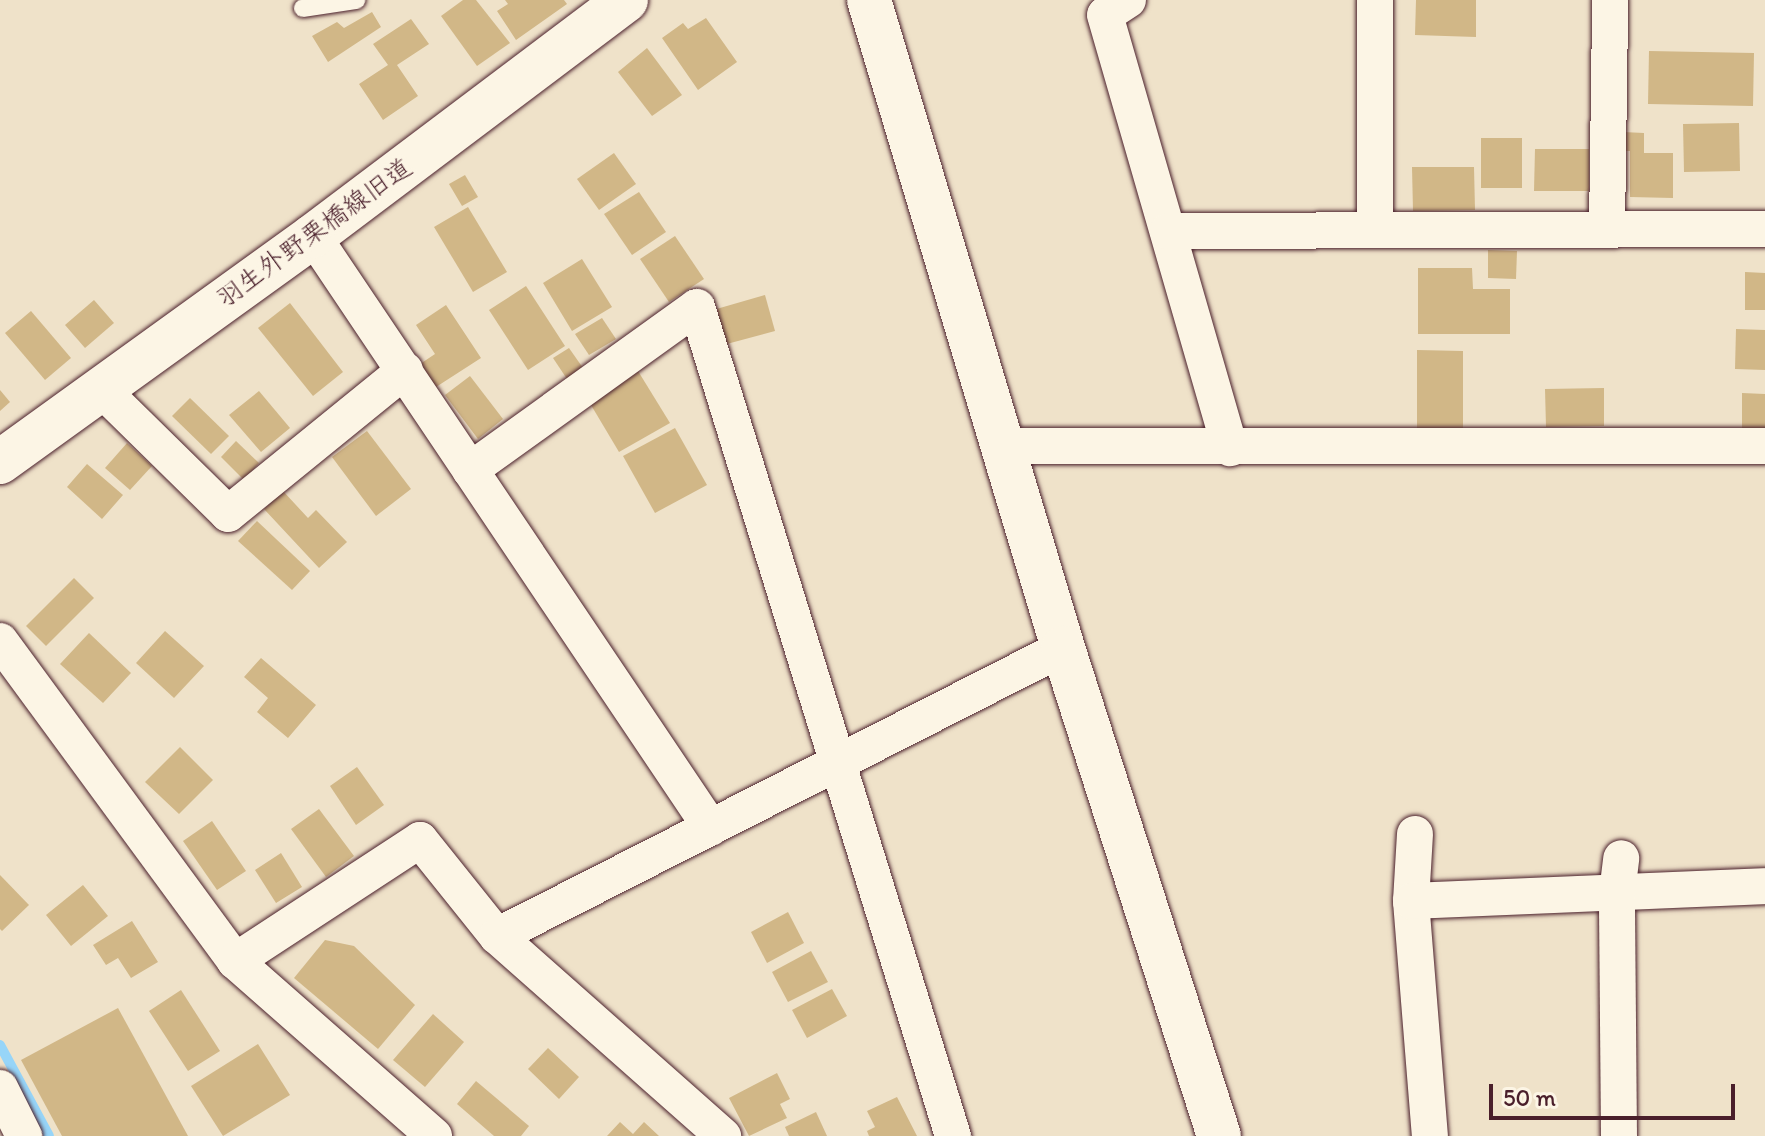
<!DOCTYPE html>
<html>
<head>
<meta charset="utf-8">
<style>
	body { margin:0 }
	#map { position:relative; width:1765px; height:1136px; overflow:hidden; background:#efe2c9; font-family:Itim,"Klee One",sans-serif }
	div>[style] { position:absolute }
	.stream>* { height:10px; margin:-5px; padding:0 5px; transform-origin:5px; border-radius:5px; background:#97d5f8 }
	.building>* { inset:0; background:#d1b787 }
	.roads { filter:drop-shadow(0 0 2px #4a1f2b) drop-shadow(0 0 2px #4a1f2b) }
	.lane>* { height:18px; margin:-9px; padding:0 9px; transform-origin:9px; border-radius:9px; background:#fcf5e5 }
	.street>* { height:36px; margin:-18px; padding:0 18px; transform-origin:18px; border-radius:18px; background:#fcf5e5 }
	.secondary>* { height:44px; margin:-22px; padding:0 22px; transform-origin:22px; border-radius:22px; background:#fcf5e5 }
	span { translate:-50% -50%; white-space:nowrap; text-align:center; line-height:1.15; -webkit-text-stroke:8px #fcf5e5; paint-order:stroke }
	.street-label { font-size:26px; color:#4a1f2b }
	.scale { position:absolute; left:1489px; top:1084px; width:246px; height:36px; box-sizing:border-box; border:4px solid #4a1f2b; border-top:0; padding-left:10px; font-size:24px; line-height:28px; white-space:nowrap; color:#4a1f2b; -webkit-text-stroke:6px #fcf5e5; paint-order:stroke }
</style>
</head>
<body>
<div id="map">
	<div class="stream">
		<i style="left:0;top:1045px;width:103px;rotate:61.7deg"></i>
	</div>
	<div class="building">
		<i style="clip-path:polygon(463px 0,476px 0,510px 43px,477px 66px,441px 16px)"></i>
		<i style="clip-path:polygon(505px 0,564px 0,567px 4px,516px 40px,497px 11px,508px 4px)"></i>
		<i style="clip-path:polygon(1416px 0,1476px 0,1476px 37px,1415px 35px)"></i>
		<i style="clip-path:polygon(372px 12px,381px 27px,328px 62px,312px 36px,337px 22px,344px 28px)"></i>
		<i style="clip-path:polygon(706px 18px,737px 62px,698px 90px,662px 38px,683px 23px,688px 29px)"></i>
		<i style="clip-path:polygon(411px 19px,429px 44px,397px 65px,418px 96px,383px 120px,359px 84px,388px 65px,373px 44px)"></i>
		<i style="clip-path:polygon(647px 48px,682px 95px,652px 116px,618px 72px)"></i>
		<i style="clip-path:polygon(1649px 51px,1754px 53px,1753px 106px,1648px 104px)"></i>
		<i style="clip-path:polygon(1739px 123px,1740px 171px,1684px 172px,1683px 124px)"></i>
		<i style="clip-path:polygon(1623px 132px,1644px 133px,1644px 153px,1673px 153px,1673px 198px,1630px 197px,1630px 151px,1623px 151px)"></i>
		<i style="clip-path:polygon(1481px 138px,1522px 138px,1522px 188px,1481px 188px)"></i>
		<i style="clip-path:polygon(1535px 149px,1589px 149px,1589px 191px,1534px 191px)"></i>
		<i style="clip-path:polygon(614px 153px,636px 184px,599px 210px,577px 179px)"></i>
		<i style="clip-path:polygon(1412px 167px,1474px 167px,1475px 210px,1413px 211px)"></i>
		<i style="clip-path:polygon(465px 175px,478px 197px,462px 206px,449px 184px)"></i>
		<i style="clip-path:polygon(639px 192px,666px 232px,632px 255px,604px 214px)"></i>
		<i style="clip-path:polygon(468px 207px,507px 272px,473px 292px,434px 227px)"></i>
		<i style="clip-path:polygon(675px 236px,704px 279px,669px 302px,640px 259px)"></i>
		<i style="clip-path:polygon(1488px 250px,1517px 251px,1516px 279px,1488px 278px)"></i>
		<i style="clip-path:polygon(582px 259px,612px 307px,572px 331px,543px 283px)"></i>
		<i style="clip-path:polygon(1418px 268px,1472px 268px,1473px 289px,1510px 289px,1510px 334px,1418px 334px)"></i>
		<i style="clip-path:polygon(1745px 272px,1765px 273px,1765px 310px,1745px 310px)"></i>
		<i style="clip-path:polygon(526px 286px,565px 346px,528px 370px,489px 310px)"></i>
		<i style="clip-path:polygon(765px 295px,775px 331px,723px 345px,713px 310px)"></i>
		<i style="clip-path:polygon(94px 300px,114px 323px,85px 348px,65px 325px)"></i>
		<i style="clip-path:polygon(290px 303px,343px 372px,313px 396px,258px 328px)"></i>
		<i style="clip-path:polygon(446px 305px,481px 358px,436px 387px,420px 364px,435px 354px,416px 325px)"></i>
		<i style="clip-path:polygon(31px 311px,71px 358px,45px 380px,5px 333px)"></i>
		<i style="clip-path:polygon(602px 318px,616px 339px,589px 355px,575px 334px)"></i>
		<i style="clip-path:polygon(1736px 329px,1765px 330px,1765px 370px,1735px 369px)"></i>
		<i style="clip-path:polygon(569px 348px,583px 368px,567px 379px,553px 358px)"></i>
		<i style="clip-path:polygon(1417px 350px,1463px 351px,1463px 428px,1417px 428px)"></i>
		<i style="clip-path:polygon(638px 371px,670px 423px,619px 452px,588px 400px)"></i>
		<i style="clip-path:polygon(470px 376px,503px 419px,478px 439px,445px 395px)"></i>
		<i style="clip-path:polygon(1604px 388px,1604px 426px,1546px 427px,1545px 389px)"></i>
		<i style="clip-path:polygon(0 390px,10px 402px,0 411px)"></i>
		<i style="clip-path:polygon(259px 391px,290px 428px,261px 452px,229px 415px)"></i>
		<i style="clip-path:polygon(1742px 393px,1765px 394px,1765px 428px,1742px 428px)"></i>
		<i style="clip-path:polygon(190px 398px,229px 436px,211px 454px,172px 416px)"></i>
		<i style="clip-path:polygon(675px 428px,707px 485px,655px 513px,623px 456px)"></i>
		<i style="clip-path:polygon(367px 431px,411px 489px,376px 516px,332px 457px)"></i>
		<i style="clip-path:polygon(236px 441px,259px 463px,244px 480px,221px 457px)"></i>
		<i style="clip-path:polygon(127px 443px,152px 466px,130px 490px,105px 468px)"></i>
		<i style="clip-path:polygon(87px 464px,123px 495px,102px 519px,67px 487px)"></i>
		<i style="clip-path:polygon(283px 491px,308px 518px,316px 510px,347px 542px,319px 568px,264px 509px)"></i>
		<i style="clip-path:polygon(257px 521px,310px 571px,292px 590px,238px 541px)"></i>
		<i style="clip-path:polygon(74px 578px,94px 598px,46px 646px,26px 626px)"></i>
		<i style="clip-path:polygon(165px 631px,204px 666px,174px 698px,136px 663px)"></i>
		<i style="clip-path:polygon(89px 633px,131px 673px,103px 703px,60px 664px)"></i>
		<i style="clip-path:polygon(261px 658px,316px 705px,288px 738px,257px 712px,268px 698px,244px 677px)"></i>
		<i style="clip-path:polygon(180px 747px,213px 780px,179px 814px,145px 782px)"></i>
		<i style="clip-path:polygon(357px 767px,384px 805px,356px 825px,330px 786px)"></i>
		<i style="clip-path:polygon(319px 809px,354px 856px,326px 877px,291px 829px)"></i>
		<i style="clip-path:polygon(212px 821px,246px 871px,217px 890px,183px 841px)"></i>
		<i style="clip-path:polygon(281px 853px,302px 887px,276px 903px,255px 870px)"></i>
		<i style="clip-path:polygon(0 875px,29px 905px,2px 931px,0 929px)"></i>
		<i style="clip-path:polygon(83px 885px,108px 916px,71px 946px,46px 915px)"></i>
		<i style="clip-path:polygon(788px 912px,804px 943px,767px 963px,751px 932px)"></i>
		<i style="clip-path:polygon(132px 921px,158px 962px,131px 978px,118px 958px,106px 965px,93px 945px)"></i>
		<i style="clip-path:polygon(325px 940px,354px 946px,415px 1005px,378px 1049px,294px 978px)"></i>
		<i style="clip-path:polygon(811px 951px,828px 982px,788px 1002px,772px 972px)"></i>
		<i style="clip-path:polygon(832px 989px,847px 1016px,807px 1038px,792px 1010px)"></i>
		<i style="clip-path:polygon(181px 990px,220px 1051px,188px 1071px,149px 1011px)"></i>
		<i style="clip-path:polygon(118px 1008px,188px 1136px,62px 1136px,21px 1060px)"></i>
		<i style="clip-path:polygon(433px 1014px,464px 1042px,425px 1087px,393px 1060px)"></i>
		<i style="clip-path:polygon(258px 1044px,290px 1095px,223px 1136px,191px 1086px)"></i>
		<i style="clip-path:polygon(548px 1048px,579px 1077px,559px 1099px,528px 1069px)"></i>
		<i style="clip-path:polygon(777px 1073px,790px 1099px,780px 1104px,787px 1118px,749px 1136px,729px 1098px)"></i>
		<i style="clip-path:polygon(476px 1081px,529px 1126px,521px 1136px,494px 1136px,457px 1104px)"></i>
		<i style="clip-path:polygon(897px 1097px,917px 1136px,869px 1136px,867px 1131px,875px 1127px,867px 1111px)"></i>
		<i style="clip-path:polygon(816px 1112px,827px 1136px,789px 1136px,785px 1127px)"></i>
		<i style="clip-path:polygon(620px 1122px,633px 1134px,644px 1122px,659px 1136px,607px 1136px)"></i>
	</div>
	<div class="roads">
		<div class="lane">
			<i style="left:303px;top:8px;width:54px;rotate:-8.6deg"></i>
		</div>
		<div class="street">
			<i style="left:1128px;top:0;width:27px;rotate:147deg"></i>
			<i style="left:1105px;top:15px;width:451px;rotate:73.9deg"></i>
			<i style="left:1607px;top:229px;width:229px;rotate:-89.2deg"></i>
			<i style="left:1375px;top:230px;width:230px;rotate:-90deg"></i>
			<i style="left:1168px;top:231px;width:597px;rotate:-0.19deg"></i>
			<i style="left:313px;top:236px;width:713px;rotate:56.09deg"></i>
			<i style="left:101px;top:389px;width:178px;rotate:44.5deg"></i>
			<i style="left:228px;top:514px;width:228px;rotate:-39.1deg"></i>
			<i style="left:1003px;top:446px;width:762px"></i>
			<i style="left:470px;top:470px;width:279px;rotate:-35.7deg"></i>
			<i style="left:697px;top:307px;width:868px;rotate:72.84deg"></i>
			<i style="left:0;top:641px;width:397px;rotate:53.7deg"></i>
			<i style="left:235px;top:961px;width:265px;rotate:41.3deg"></i>
			<i style="left:1415px;top:834px;width:67px;rotate:93.4deg"></i>
			<i style="left:1411px;top:901px;width:236px;rotate:85.4deg"></i>
			<i style="left:1411px;top:901px;width:354px;rotate:-2.4deg"></i>
			<i style="left:497px;top:936px;width:302px;rotate:41.5deg"></i>
			<i style="left:235px;top:961px;width:221px;rotate:-33.2deg"></i>
			<i style="left:420px;top:840px;width:123px;rotate:51.3deg"></i>
			<i style="left:497px;top:936px;width:635px;rotate:-26.97deg"></i>
			<i style="left:0;top:1088px;width:54px;rotate:63.4deg"></i>
			<i style="left:1619px;top:1136px;width:243px;rotate:-90.5deg"></i>
			<i style="left:1617px;top:893px;width:35px;rotate:-83deg"></i>
		</div>
		<div class="secondary">
			<i style="left:869px;top:0;width:676px;rotate:73.33deg"></i>
			<i style="left:1063px;top:648px;width:512px;rotate:72.27deg"></i>
			<i style="left:0;top:462px;width:386px;rotate:-35.8deg"></i>
			<i style="left:313px;top:236px;width:392px;rotate:-37deg"></i>
		</div>
	</div>
	<div class="street-label">
		<span style="left:314px;top:233px;rotate:-36deg">羽生外野栗橋線旧道</span>
	</div>
	<div class="scale">50 m</div>
</div>
</body>
</html>
